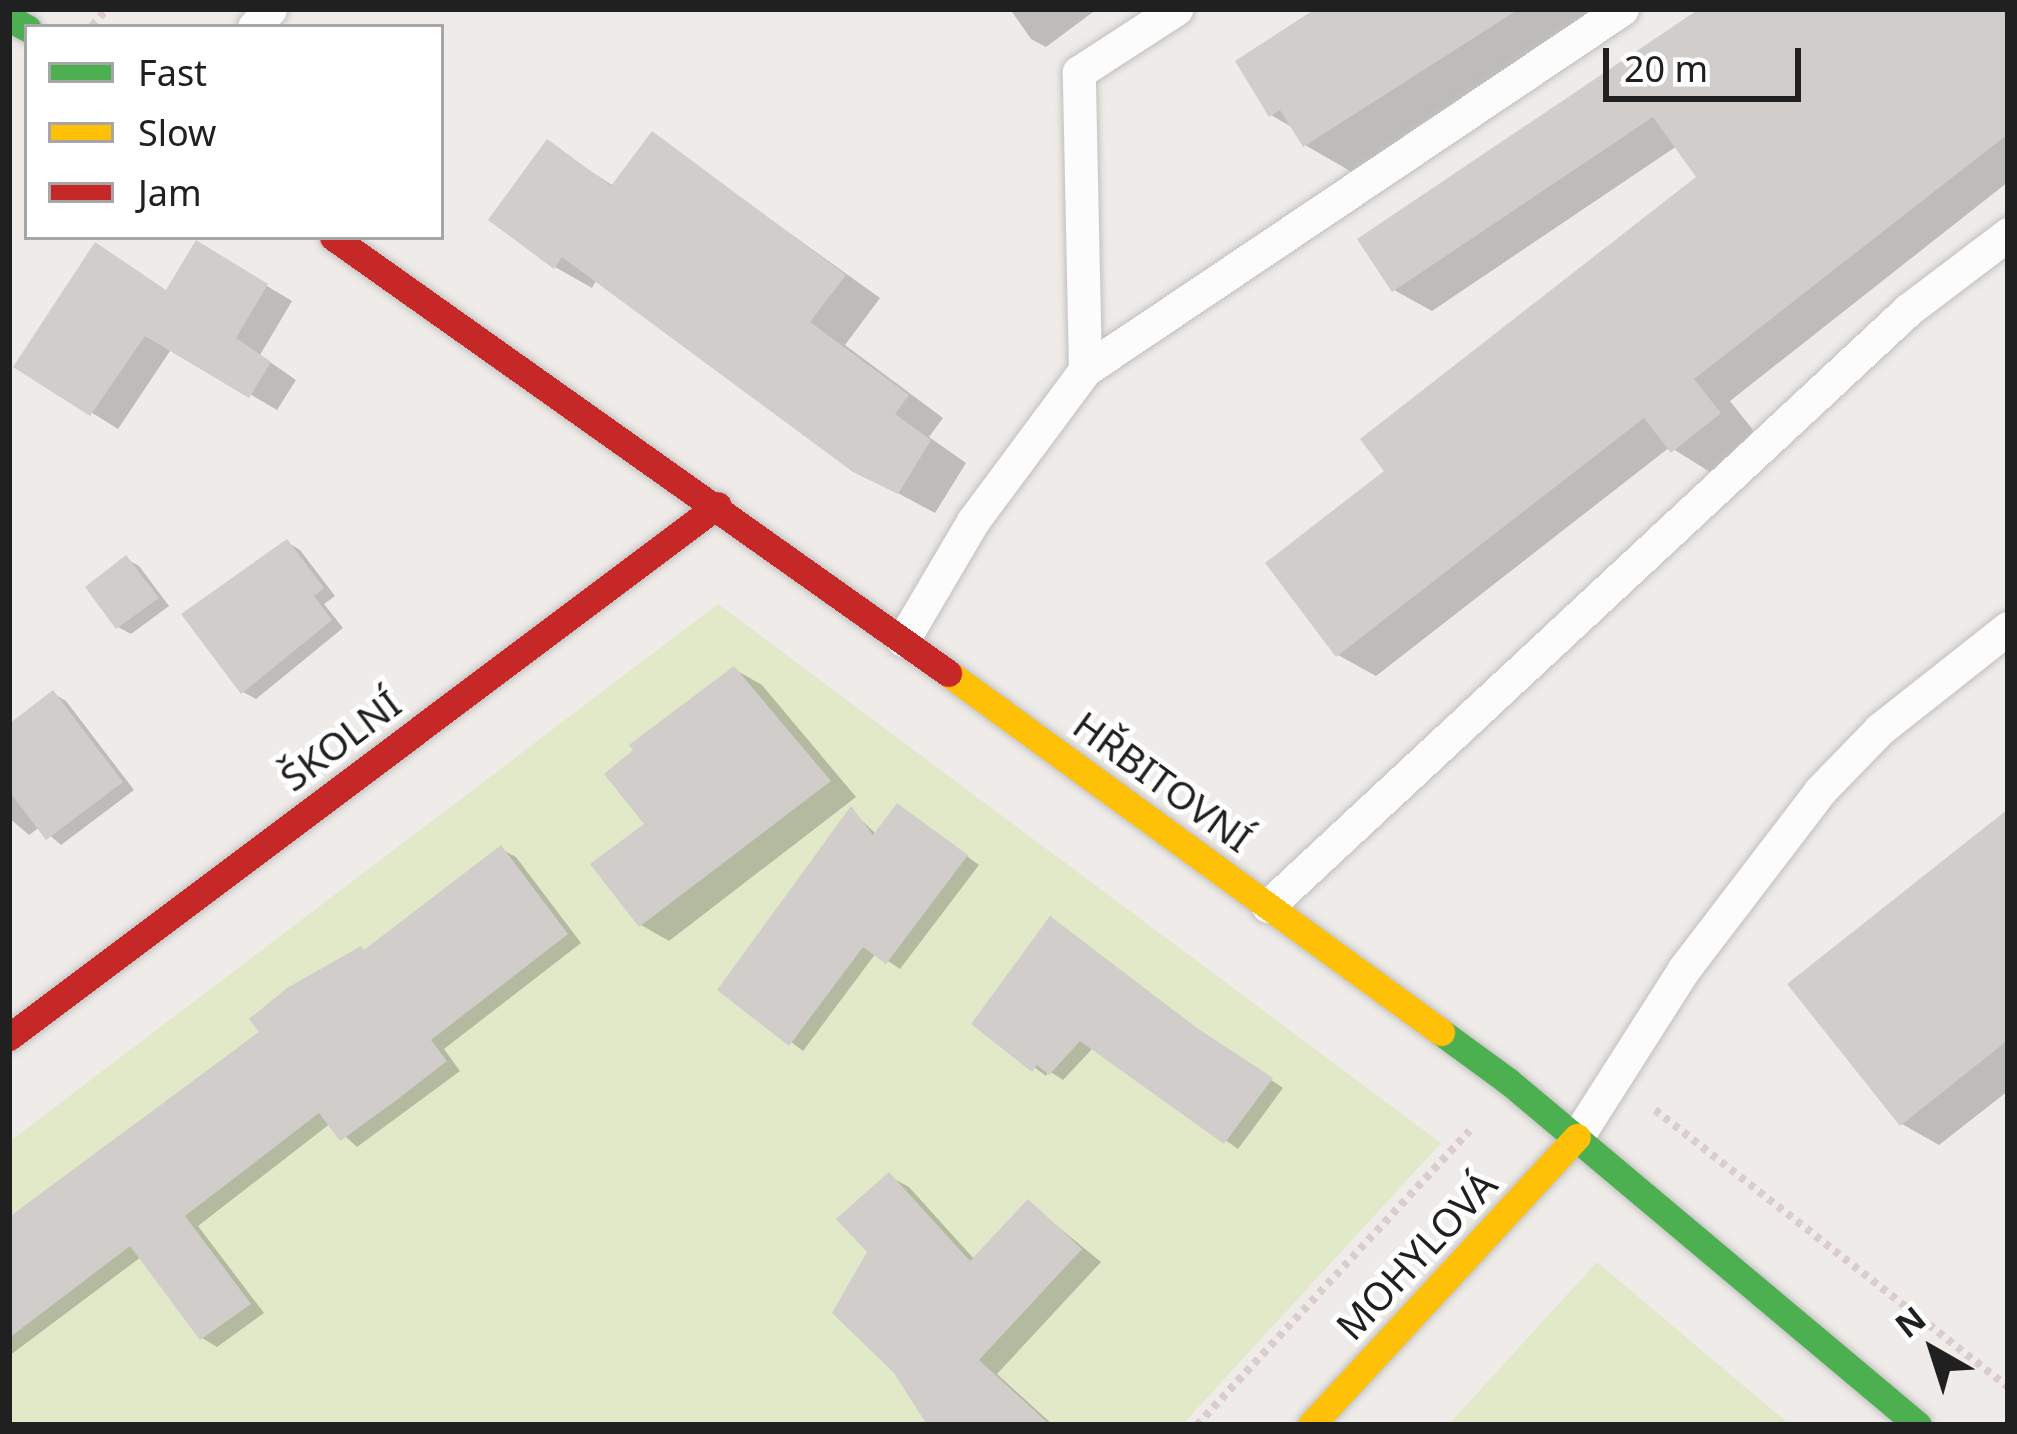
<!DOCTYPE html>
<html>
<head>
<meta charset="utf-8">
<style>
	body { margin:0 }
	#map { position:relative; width:2017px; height:1434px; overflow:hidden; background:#eeebe8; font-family:"Noto Sans",sans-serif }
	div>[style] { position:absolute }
	.grass>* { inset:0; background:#e1e9c9 }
	.shadow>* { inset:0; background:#0003 }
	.building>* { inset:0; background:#d1cdcb }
	.path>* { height:8px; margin-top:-4px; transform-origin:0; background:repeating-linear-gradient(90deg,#dbcccd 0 6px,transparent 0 12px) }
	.roads { filter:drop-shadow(0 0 3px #c1c0bf) drop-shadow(0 0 3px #c1c0bf) }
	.lane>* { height:33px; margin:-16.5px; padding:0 16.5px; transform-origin:16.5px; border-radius:16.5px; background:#fcfcfc }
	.fast>* { height:27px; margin:-13.5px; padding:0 13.5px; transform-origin:13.5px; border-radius:13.5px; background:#4caf50 }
	.slow>* { height:27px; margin:-13.5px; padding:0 13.5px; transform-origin:13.5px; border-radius:13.5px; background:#ffc107 }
	.jam>* { height:27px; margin:-13.5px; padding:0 13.5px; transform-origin:13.5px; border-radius:13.5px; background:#c62828 }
	span { translate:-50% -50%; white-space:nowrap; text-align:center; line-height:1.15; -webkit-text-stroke:10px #fff; paint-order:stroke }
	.street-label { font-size:39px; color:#202020 }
	.frame { position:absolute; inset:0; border:12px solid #202020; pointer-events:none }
	.legend { position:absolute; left:24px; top:24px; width:420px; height:216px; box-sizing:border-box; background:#fff; border:3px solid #a6a6a6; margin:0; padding:15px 21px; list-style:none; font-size:36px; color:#202020 }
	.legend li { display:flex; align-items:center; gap:24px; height:60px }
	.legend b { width:60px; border:3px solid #a6a6a6 }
	.north { position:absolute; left:1873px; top:1290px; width:120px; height:120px; -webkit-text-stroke:9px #fff; paint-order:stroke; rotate:321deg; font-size:33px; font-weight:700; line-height:48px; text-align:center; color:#202020 }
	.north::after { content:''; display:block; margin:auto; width:42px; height:54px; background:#202020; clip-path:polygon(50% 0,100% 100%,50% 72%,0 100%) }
	.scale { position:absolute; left:1603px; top:48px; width:198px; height:54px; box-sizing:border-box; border:6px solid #202020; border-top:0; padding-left:15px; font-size:36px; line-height:42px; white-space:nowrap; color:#202020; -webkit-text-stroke:9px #fff; paint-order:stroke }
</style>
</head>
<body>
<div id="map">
	<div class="grass">
		<i style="clip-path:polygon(718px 604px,1441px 1143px,1182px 1425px,9px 1425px,9px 1142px)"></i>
		<i style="clip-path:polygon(1597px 1262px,1790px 1425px,1448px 1425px)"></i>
	</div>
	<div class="shadow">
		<i style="clip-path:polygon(1010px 9px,1097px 9px,1046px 47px,1031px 39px)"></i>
		<i style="clip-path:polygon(1321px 9px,1607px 9px,1352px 172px,1305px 145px,1295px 129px,1271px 115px)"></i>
		<i style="clip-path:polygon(1704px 9px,2008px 9px,2008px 182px,1730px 401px,1757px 435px,1710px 472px,1670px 447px,1376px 676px,1338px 655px,1389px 471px,1701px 178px,1677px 146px,1432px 311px,1394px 290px)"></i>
		<i style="clip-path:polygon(653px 135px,880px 298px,845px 345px,943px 418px,929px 437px,966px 463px,935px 513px,855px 470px,597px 279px,592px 288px,555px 267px,547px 143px,615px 187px)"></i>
		<i style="clip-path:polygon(197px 244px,292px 301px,260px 355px,296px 380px,277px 410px,172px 348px,118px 429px,17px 366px,168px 293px)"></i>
		<i style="clip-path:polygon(287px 542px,300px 550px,335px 596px,324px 604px,343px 628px,256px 699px,243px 692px)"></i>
		<i style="clip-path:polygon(126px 559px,139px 566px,169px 606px,131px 634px,118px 627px)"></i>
		<i style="clip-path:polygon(734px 669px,762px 685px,856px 797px,669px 941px,641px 925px,648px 825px)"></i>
		<i style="clip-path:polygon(54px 694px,66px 701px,134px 790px,61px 845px,40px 827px,29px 835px,9px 818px,9px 727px)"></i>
		<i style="clip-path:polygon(851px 810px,877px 835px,910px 814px,979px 865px,900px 969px,876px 953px,803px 1051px,721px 989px)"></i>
		<i style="clip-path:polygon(2008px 813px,2008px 1091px,1939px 1145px,1902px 1124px)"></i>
		<i style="clip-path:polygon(501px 849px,516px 857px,581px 943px,444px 1049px,460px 1071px,357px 1147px,331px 1123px,198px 1226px,264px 1313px,217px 1347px,202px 1338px,141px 1257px,9px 1356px,9px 1221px)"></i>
		<i style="clip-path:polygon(975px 1023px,1210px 1039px,1283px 1088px,1238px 1149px,1094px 1047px,1063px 1080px,1049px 1071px,1046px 1076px)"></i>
		<i style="clip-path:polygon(889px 1176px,909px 1187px,975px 1260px,1029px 1203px,1101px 1262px,997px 1374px,1053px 1425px,925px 1425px,928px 1421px,870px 1251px)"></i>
	</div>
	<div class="building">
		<i style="clip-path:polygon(1315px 9px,1519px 9px,1303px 147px,1280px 110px,1269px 117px,1235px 61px)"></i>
		<i style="clip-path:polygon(1699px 9px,2008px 9px,2008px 134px,1694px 379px,1721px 413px,1671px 453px,1644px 418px,1336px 657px,1265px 563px,1384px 471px,1360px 439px,1696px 177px,1653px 117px,1392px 292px,1357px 239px)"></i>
		<i style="clip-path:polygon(652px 131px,846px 275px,810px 322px,909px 395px,895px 414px,931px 440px,898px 494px,853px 472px,562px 257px,554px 269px,488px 220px,547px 139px,611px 186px)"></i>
		<i style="clip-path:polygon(196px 240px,268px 284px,236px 338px,271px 362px,249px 398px,145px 336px,90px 416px,13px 367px,95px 242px,166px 290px)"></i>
		<i style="clip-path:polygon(287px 539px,324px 588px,314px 596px,332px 620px,241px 694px,181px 614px)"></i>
		<i style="clip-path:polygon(126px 555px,159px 598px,116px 629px,85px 587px)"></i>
		<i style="clip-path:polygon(734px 666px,831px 781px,639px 927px,590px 864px,644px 824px,604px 774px,633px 750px,629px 745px)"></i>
		<i style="clip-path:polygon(53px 690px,123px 782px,46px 840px,9px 791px,9px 724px)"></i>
		<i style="clip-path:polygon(897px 803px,968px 855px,886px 964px,863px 947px,789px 1046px,717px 990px,851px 806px,873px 835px)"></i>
		<i style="clip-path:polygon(2008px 809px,2008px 1040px,1900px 1126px,1787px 984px)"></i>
		<i style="clip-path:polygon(501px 845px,568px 934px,431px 1040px,447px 1061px,394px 1102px,340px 1141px,319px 1113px,185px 1216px,251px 1304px,200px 1340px,130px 1246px,9px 1338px,9px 1217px,259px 1032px,249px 1019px,287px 988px,361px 946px,364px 950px)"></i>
		<i style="clip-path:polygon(1050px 916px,1197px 1028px,1273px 1078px,1224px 1144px,1080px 1041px,1049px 1075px,1037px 1065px,1032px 1072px,971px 1024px)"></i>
		<i style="clip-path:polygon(889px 1172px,970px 1261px,1028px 1199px,1082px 1249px,979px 1360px,1050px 1425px,927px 1425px,894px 1373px,832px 1313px,867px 1252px,836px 1219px)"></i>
	</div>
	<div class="path">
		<i style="left:92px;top:26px;width:23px;rotate:-49deg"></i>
		<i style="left:1655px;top:1110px;width:449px;rotate:38.1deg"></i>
		<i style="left:1197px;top:1425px;width:401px;rotate:-47.2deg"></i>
	</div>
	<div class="roads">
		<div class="lane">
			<i style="left:254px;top:27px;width:24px;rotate:-48deg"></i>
			<i style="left:1085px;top:370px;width:298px;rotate:-91.2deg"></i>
			<i style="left:1079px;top:72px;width:116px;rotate:-33deg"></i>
			<i style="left:903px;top:640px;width:138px;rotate:-59.5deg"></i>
			<i style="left:973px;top:521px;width:188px;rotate:-53.4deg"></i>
			<i style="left:1085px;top:370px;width:647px;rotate:-33.91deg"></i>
			<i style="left:1268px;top:906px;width:875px;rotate:-42.96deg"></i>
			<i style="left:1908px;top:310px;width:126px;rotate:-37.2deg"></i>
			<i style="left:1577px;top:1137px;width:199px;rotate:-57.5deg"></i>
			<i style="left:1684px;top:969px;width:224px;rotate:-52.6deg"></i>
			<i style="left:1820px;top:791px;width:86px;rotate:-45.9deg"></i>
			<i style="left:1880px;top:729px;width:163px;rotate:-38.3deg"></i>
		</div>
		<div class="fast">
			<i style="left:9px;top:18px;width:21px;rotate:29deg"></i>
			<i style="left:1441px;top:1032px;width:83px;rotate:36.2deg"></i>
			<i style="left:1508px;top:1081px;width:535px;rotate:40deg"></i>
		</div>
		<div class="slow">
			<i style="left:948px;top:673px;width:610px;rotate:36.06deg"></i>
			<i style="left:1311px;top:1425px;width:392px;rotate:-47.3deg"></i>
		</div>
		<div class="jam">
			<i style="left:333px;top:237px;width:754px;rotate:35.33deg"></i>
			<i style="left:9px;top:1037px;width:886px;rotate:-36.88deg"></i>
		</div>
	</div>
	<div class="street-label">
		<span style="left:340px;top:740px;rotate:-37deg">ŠKOLNÍ</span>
		<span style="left:1163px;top:781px;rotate:36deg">HŘBITOVNÍ</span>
		<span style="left:1416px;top:1255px;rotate:-47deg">MOHYLOVÁ</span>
	</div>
	<div class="frame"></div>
	<ul class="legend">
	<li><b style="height:15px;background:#4caf50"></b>Fast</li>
	<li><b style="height:15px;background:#ffc107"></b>Slow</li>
	<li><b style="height:15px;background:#c62828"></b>Jam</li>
	</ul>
	<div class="north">N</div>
	<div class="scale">20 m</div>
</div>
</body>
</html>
